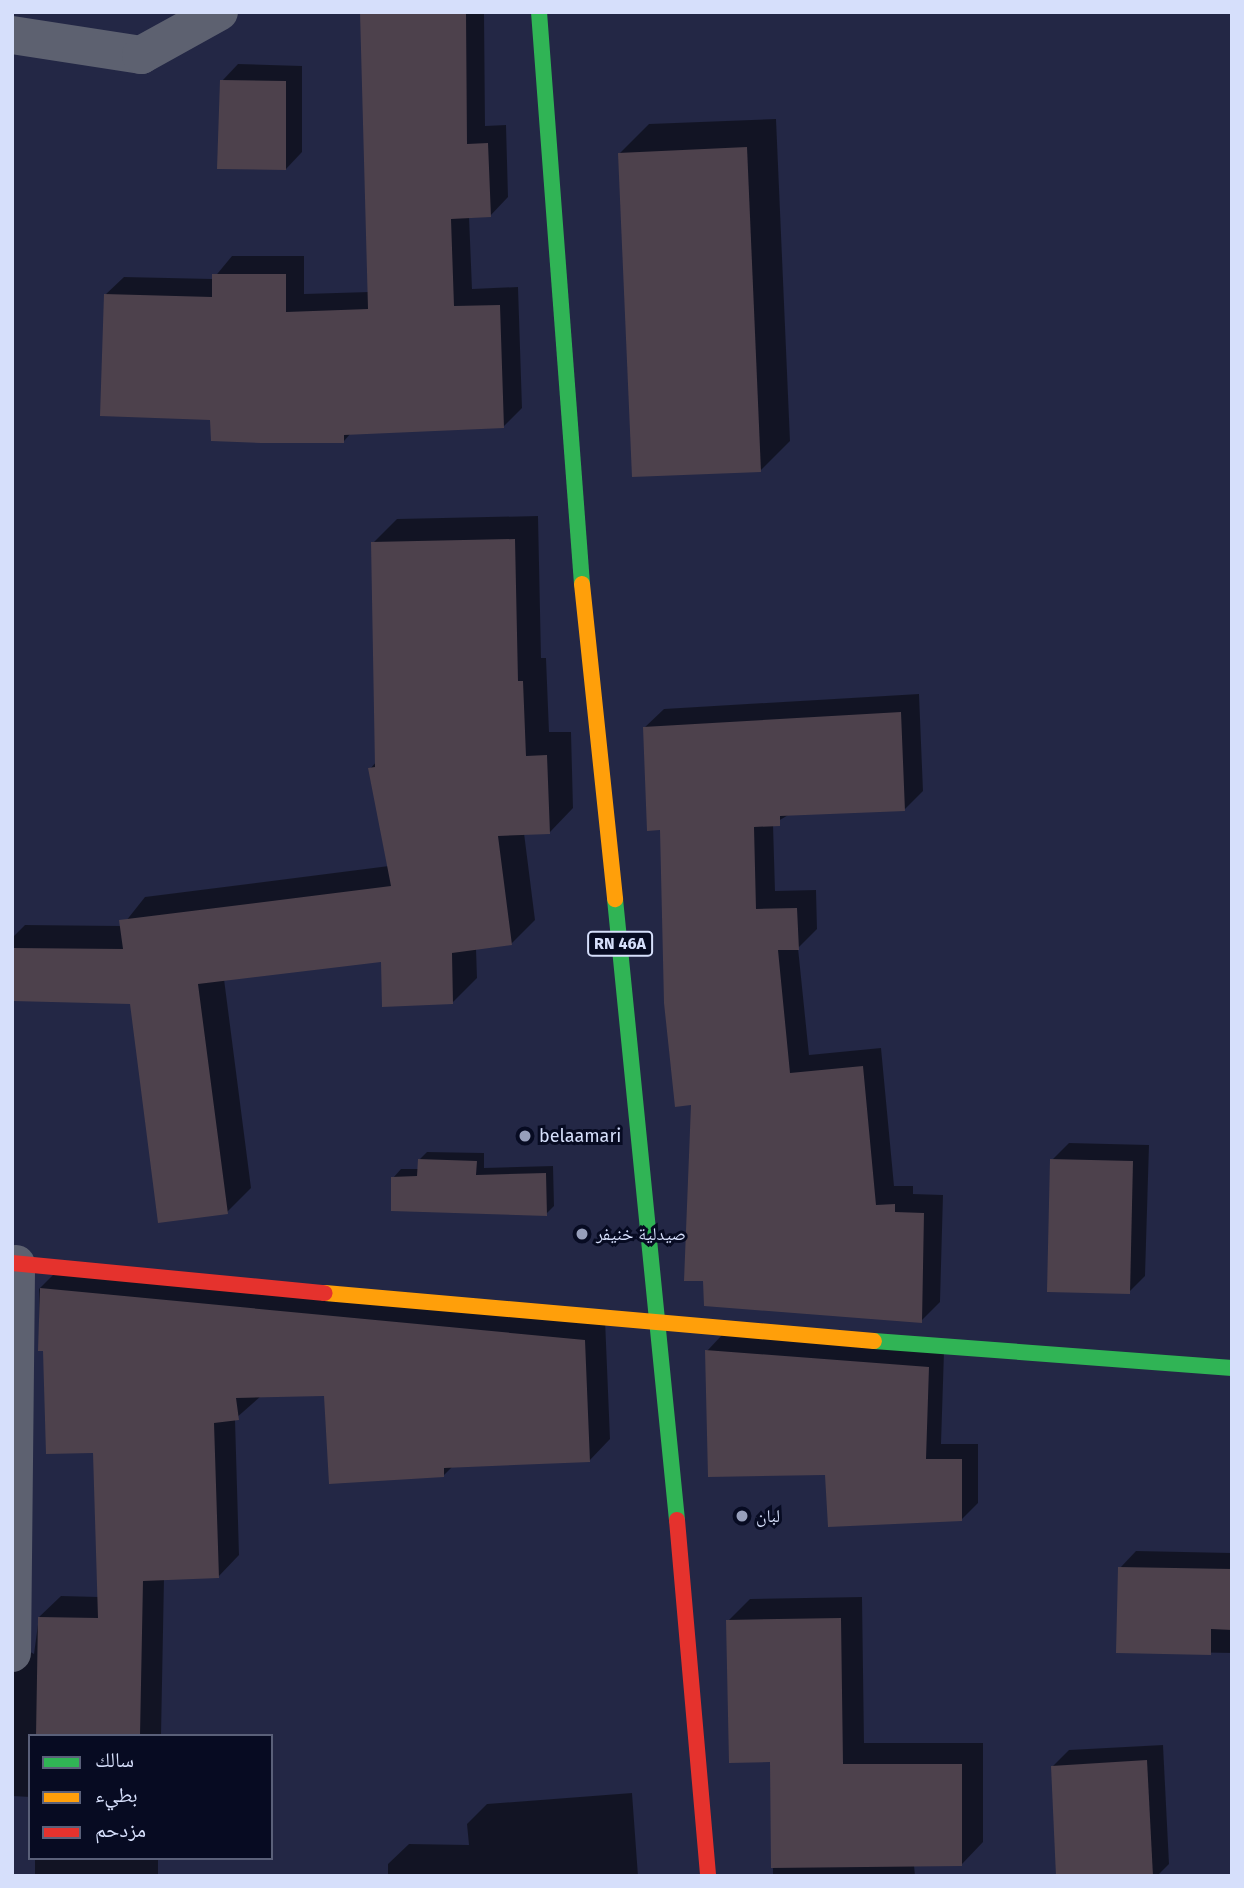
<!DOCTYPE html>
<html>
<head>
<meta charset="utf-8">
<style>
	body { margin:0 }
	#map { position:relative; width:1244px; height:1888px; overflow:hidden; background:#232745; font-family:"Fira Sans","Noto Naskh Arabic",sans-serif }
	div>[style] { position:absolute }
	.shadow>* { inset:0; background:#0007 }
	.building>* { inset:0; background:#4d414c }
	.street>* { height:38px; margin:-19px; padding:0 19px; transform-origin:19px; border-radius:19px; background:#5d6170 }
	.fast>* { height:16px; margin:-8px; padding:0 8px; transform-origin:8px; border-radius:8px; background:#30b455 }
	.slow>* { height:16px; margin:-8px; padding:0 8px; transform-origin:8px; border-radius:8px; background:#ff9f0a }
	.jam>* { height:16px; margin:-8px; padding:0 8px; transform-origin:8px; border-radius:8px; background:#e5322d }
	.dots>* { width:19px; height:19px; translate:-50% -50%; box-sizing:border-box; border:4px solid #070b22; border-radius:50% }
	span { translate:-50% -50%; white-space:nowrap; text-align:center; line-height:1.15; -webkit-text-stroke:6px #070b22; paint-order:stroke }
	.shield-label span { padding:2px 5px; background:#070b22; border:2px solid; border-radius:5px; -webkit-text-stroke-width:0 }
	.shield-label { font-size:16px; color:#d6dffb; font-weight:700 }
	.poi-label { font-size:18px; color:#d6dffb }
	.left { translate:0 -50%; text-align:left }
	.frame { position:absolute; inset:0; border:14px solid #d6dffb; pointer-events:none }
	.legend { position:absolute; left:28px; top:1734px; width:245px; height:126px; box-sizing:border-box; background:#070b22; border:2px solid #5a6079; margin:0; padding:9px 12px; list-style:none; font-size:21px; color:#d6dffb }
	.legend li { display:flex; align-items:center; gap:14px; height:35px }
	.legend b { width:35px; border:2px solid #5a6079 }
</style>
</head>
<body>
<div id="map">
	<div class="shadow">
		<i style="clip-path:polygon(362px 12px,484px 12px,485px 126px,506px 125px,508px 197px,490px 216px,469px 216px,472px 289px,518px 287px,522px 408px,503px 427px,351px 433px,344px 441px,212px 418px,105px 295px,124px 277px,213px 279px,232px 256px,304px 256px,304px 294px,369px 292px)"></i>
		<i style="clip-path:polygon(238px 64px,302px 66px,302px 152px,286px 169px,222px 81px)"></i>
		<i style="clip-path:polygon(776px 119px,790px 441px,761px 470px,620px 153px,649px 124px)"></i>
		<i style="clip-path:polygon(538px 516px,541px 658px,546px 658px,549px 732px,571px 732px,573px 808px,550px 832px,524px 833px,535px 920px,511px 944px,476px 948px,477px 978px,453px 1002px,382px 960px,224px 979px,251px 1188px,227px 1212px,131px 1002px,12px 1000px,12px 938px,25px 925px,122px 926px,145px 897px,389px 866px,370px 769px,377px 761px,373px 543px,397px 519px)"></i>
		<i style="clip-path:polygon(919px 694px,923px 791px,904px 810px,790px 814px,773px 824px,775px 891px,816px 890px,817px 929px,798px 948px,809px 1055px,881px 1048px,894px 1186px,913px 1186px,913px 1194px,943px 1195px,940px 1302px,921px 1321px,693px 1103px,662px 829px,644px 728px,664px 709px)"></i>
		<i style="clip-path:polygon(1069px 1143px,1149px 1145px,1145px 1276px,1129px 1292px,1052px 1160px)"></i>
		<i style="clip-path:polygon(427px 1152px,484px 1153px,484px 1168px,553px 1166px,554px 1206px,546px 1214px,393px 1178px,401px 1169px,419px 1169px,419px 1160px)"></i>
		<i style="clip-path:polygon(61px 1267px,605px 1319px,610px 1439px,589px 1461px,453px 1466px,443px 1476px,326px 1395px,261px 1396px,235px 1419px,239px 1555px,218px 1577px,164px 1579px,161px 1736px,30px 1736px,30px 1797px,12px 1796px,12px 1623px,13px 1642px,34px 1654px,39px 1617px,61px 1596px,99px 1597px,95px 1451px,40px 1345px,39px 1289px)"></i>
		<i style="clip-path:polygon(722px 1335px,944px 1352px,941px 1444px,978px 1444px,978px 1503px,962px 1519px,827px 1473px,707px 1351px)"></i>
		<i style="clip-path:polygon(1136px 1551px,1232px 1553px,1232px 1653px,1118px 1651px,1120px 1568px)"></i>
		<i style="clip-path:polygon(862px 1597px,864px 1743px,983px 1743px,983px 1842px,962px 1864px,914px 1865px,915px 1876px,773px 1876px,772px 1761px,728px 1621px,750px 1599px)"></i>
		<i style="clip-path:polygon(1163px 1745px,1169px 1864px,1157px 1876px,1058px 1876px,1053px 1766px,1069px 1750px)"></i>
		<i style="clip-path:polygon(632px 1793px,638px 1876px,388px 1876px,388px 1864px,409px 1844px,469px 1845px,467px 1824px,487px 1804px)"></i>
		<i style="clip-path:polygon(35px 1858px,158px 1858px,158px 1876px,35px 1876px)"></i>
	</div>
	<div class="building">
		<i style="clip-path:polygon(360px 12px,466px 12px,467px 144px,488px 143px,491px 217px,451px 219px,454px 306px,500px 305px,504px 428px,344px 435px,344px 443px,261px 443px,211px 441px,210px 420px,100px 416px,104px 294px,212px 297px,212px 274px,286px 274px,286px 312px,368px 309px)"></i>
		<i style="clip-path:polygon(220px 80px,286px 81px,286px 170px,217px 169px)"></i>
		<i style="clip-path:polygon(747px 147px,761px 472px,632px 477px,618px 153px)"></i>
		<i style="clip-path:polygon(515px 539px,518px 681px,523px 681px,526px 756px,547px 755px,550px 834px,498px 836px,512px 945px,452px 953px,453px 1004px,382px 1007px,381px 962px,198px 984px,228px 1214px,158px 1223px,130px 1004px,12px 1001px,12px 948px,123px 949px,119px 920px,391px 886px,368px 768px,375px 767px,371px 542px)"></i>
		<i style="clip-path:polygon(901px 712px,905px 811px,780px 816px,780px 826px,754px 827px,756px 909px,797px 908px,799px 950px,778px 950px,790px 1073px,863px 1066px,876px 1205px,895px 1204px,895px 1212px,924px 1213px,922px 1323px,704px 1306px,703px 1281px,684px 1281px,691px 1105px,675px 1107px,664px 1003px,660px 830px,647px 831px,643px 727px)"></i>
		<i style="clip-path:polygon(418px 1159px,477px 1161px,476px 1175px,546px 1173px,547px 1216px,391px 1211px,391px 1177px,417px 1176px)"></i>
		<i style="clip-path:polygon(1050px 1159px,1133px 1161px,1130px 1294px,1047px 1292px)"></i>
		<i style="clip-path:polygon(40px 1288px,585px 1340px,590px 1462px,444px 1468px,444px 1477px,329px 1484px,324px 1396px,236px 1398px,239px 1420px,214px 1423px,219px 1578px,143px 1581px,140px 1736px,36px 1736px,38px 1617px,98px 1618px,93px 1453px,46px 1454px,43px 1351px,38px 1351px)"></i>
		<i style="clip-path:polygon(705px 1350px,929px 1367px,926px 1459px,962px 1459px,962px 1521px,828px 1527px,825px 1475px,708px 1477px)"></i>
		<i style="clip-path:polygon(1118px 1567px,1232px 1569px,1232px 1630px,1211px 1629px,1211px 1655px,1116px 1653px)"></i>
		<i style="clip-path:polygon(841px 1618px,843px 1764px,962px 1764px,962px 1866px,771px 1868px,770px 1762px,729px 1763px,726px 1620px)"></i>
		<i style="clip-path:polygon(1147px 1760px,1153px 1876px,1056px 1876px,1051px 1766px)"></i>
	</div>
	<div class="street">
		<i style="left:12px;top:35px;width:131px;rotate:8.8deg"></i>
		<i style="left:141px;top:55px;width:89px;rotate:-28.9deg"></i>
		<i style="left:12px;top:1653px;width:389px;rotate:-89.4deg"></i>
	</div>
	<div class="fast">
		<i style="left:539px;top:12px;width:574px;rotate:85.7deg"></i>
		<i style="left:615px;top:899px;width:624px;rotate:84.3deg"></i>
		<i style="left:874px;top:1341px;width:359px;rotate:4.3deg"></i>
	</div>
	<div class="slow">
		<i style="left:582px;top:584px;width:317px;rotate:84deg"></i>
		<i style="left:325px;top:1293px;width:551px;rotate:5deg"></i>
	</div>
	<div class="jam">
		<i style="left:12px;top:1263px;width:314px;rotate:5.5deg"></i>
		<i style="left:677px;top:1520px;width:357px;rotate:85deg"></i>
	</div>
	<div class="dots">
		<i style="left:525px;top:1136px;background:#979fbb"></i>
		<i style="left:582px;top:1234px;background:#979fbb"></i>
		<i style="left:742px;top:1516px;background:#979fbb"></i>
	</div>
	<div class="shield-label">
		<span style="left:620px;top:944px">RN 46A</span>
	</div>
	<div class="poi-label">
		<span class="left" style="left:539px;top:1136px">belaamari</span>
		<span class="left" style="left:596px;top:1234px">صيدلية خنيفر</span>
		<span class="left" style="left:756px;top:1516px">لبان</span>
	</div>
	<div class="frame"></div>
	<ul class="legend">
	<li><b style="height:9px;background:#30b455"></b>سالك</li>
	<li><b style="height:9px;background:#ff9f0a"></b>بطيء</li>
	<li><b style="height:9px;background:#e5322d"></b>مزدحم</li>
	</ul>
</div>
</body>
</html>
